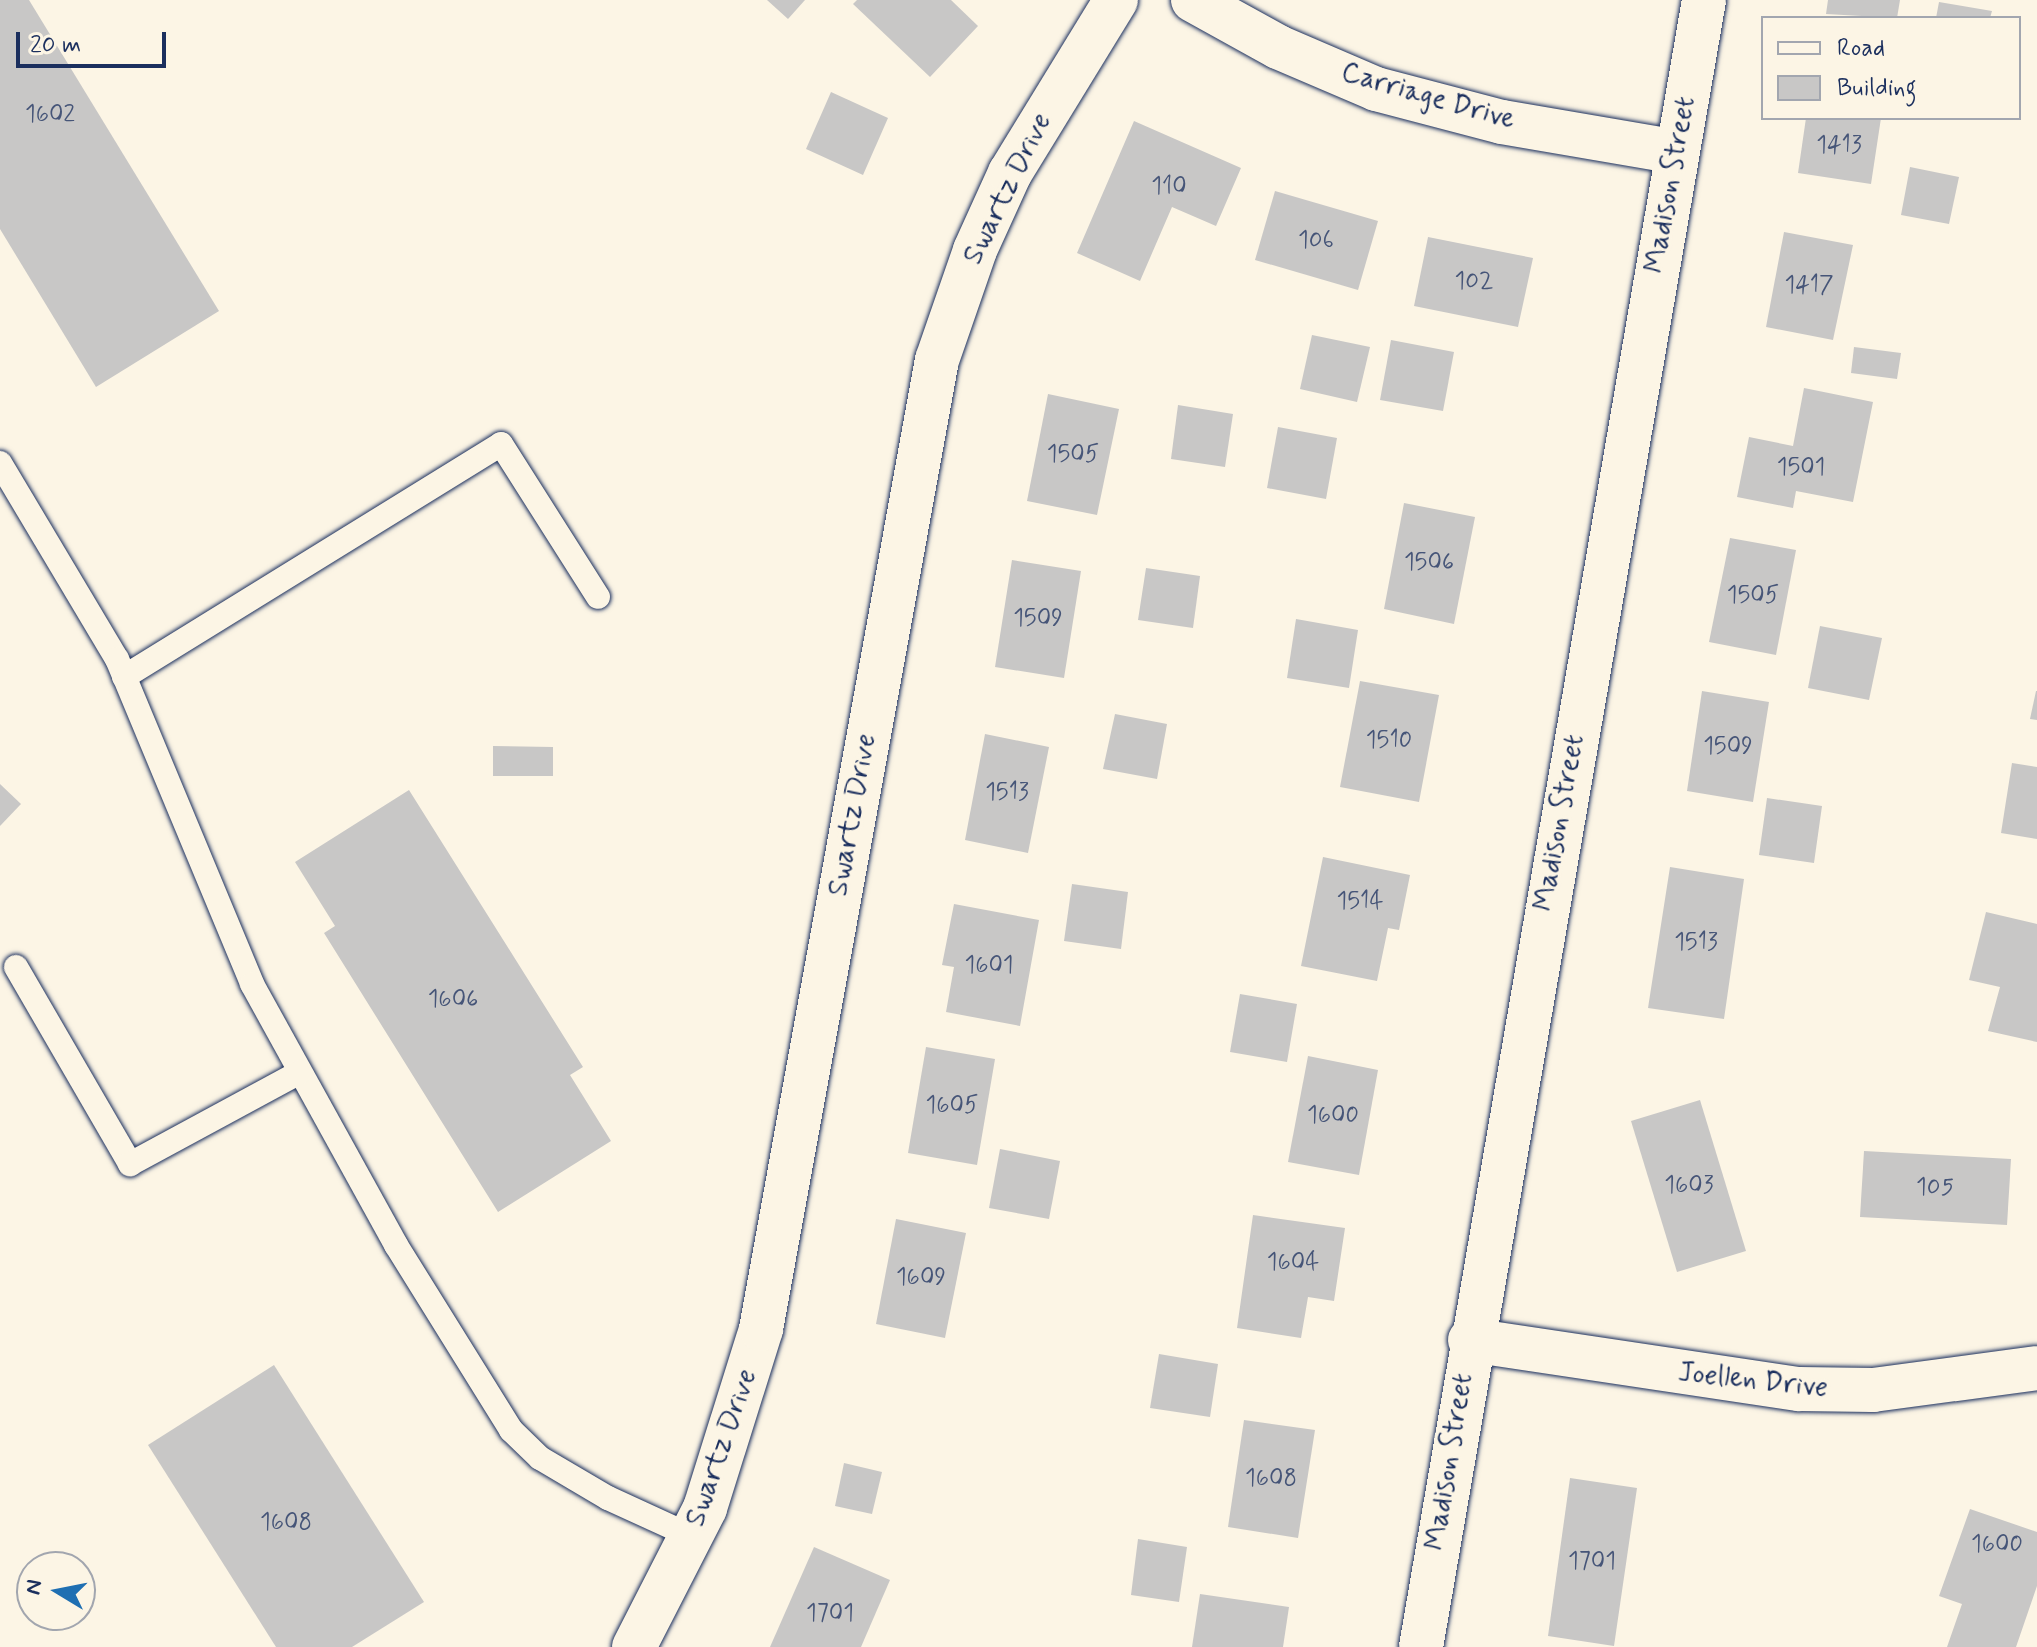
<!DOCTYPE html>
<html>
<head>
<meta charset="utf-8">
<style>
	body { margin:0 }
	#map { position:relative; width:2037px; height:1647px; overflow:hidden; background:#fcf5e5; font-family:Mynerve,sans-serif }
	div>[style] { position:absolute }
	.building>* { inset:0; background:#c8c7c6 }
	.roads { filter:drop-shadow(0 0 2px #1b2f5e) drop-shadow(0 0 2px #1b2f5e) }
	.service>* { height:24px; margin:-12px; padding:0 12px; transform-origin:12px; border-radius:12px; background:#fcf5e5 }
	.minor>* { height:44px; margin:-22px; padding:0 22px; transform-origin:22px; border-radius:22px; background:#fcf5e5 }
	.tertiary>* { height:44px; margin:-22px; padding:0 22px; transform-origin:22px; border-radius:22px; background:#fcf5e5 }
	span { translate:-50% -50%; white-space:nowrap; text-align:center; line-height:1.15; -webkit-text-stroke:7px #fcf5e5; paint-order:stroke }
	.number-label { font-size:24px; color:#465578 }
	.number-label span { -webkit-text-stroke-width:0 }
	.street-label { font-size:28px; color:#1b2f5e }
	.legend { position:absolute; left:1761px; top:16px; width:260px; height:104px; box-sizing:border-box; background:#fcf5e5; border:2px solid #a2a6af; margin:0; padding:10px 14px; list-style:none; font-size:24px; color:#1b2f5e }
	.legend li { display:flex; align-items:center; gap:16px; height:40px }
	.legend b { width:40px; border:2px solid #a2a6af }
	.north { position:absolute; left:16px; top:1551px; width:80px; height:80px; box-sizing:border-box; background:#fcf5e5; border:2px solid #a2a6af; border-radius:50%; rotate:280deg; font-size:22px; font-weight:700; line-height:32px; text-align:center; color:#1b2f5e }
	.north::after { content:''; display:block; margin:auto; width:28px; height:36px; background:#1f6fb2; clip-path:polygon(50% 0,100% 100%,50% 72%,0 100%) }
	.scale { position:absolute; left:16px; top:32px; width:150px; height:36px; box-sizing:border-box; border:4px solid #1b2f5e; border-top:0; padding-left:10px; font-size:24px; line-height:28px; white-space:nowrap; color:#1b2f5e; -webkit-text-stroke:6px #fcf5e5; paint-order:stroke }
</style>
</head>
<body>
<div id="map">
	<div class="building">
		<i style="clip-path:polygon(0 0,29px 0,219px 311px,96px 387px,0 229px)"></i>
		<i style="clip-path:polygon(767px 0,805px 0,788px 19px)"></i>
		<i style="clip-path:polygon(857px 0,951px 0,978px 26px,930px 77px,853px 4px)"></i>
		<i style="clip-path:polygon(1828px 0,1900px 0,1897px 18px,1826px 14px)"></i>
		<i style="clip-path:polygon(1939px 2px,1992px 11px,1990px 18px,1936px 18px)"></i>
		<i style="clip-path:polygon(831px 92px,888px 118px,863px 175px,806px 149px)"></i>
		<i style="clip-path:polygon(1806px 118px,1881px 118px,1871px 184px,1798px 173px)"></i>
		<i style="clip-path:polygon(1134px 121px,1241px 168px,1216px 226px,1172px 207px,1140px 281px,1077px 253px)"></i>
		<i style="clip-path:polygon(1910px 167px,1959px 177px,1949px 224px,1901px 215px)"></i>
		<i style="clip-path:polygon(1275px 191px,1378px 221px,1358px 290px,1255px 260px)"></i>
		<i style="clip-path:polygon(1784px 232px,1853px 245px,1833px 340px,1766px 327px)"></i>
		<i style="clip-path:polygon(1428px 237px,1533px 258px,1518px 327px,1414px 306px)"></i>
		<i style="clip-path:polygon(1312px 335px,1370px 347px,1357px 402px,1300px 389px)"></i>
		<i style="clip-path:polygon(1391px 340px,1454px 352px,1443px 411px,1380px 400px)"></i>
		<i style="clip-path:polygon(1854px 347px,1901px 353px,1897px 379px,1851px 373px)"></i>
		<i style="clip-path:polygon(1804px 388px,1873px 402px,1853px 502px,1796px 491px,1793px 508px,1737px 497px,1749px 437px,1793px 446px)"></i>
		<i style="clip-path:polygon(1048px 394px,1119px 409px,1097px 515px,1027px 501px)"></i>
		<i style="clip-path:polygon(1178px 405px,1233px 414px,1225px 467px,1171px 459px)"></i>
		<i style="clip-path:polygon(1278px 427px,1337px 438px,1326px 499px,1267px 488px)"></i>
		<i style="clip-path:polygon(1404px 503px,1475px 517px,1454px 624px,1384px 609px)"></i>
		<i style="clip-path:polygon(1730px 538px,1796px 550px,1776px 655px,1709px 642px)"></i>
		<i style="clip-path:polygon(1012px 560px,1081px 571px,1064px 678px,995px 667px)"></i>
		<i style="clip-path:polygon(1146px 568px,1200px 576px,1193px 628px,1138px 620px)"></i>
		<i style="clip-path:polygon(1296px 619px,1358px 630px,1349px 688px,1287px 678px)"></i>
		<i style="clip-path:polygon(1820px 626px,1882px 638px,1869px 700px,1808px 688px)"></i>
		<i style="clip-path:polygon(1360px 681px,1439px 695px,1419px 802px,1340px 787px)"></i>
		<i style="clip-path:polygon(1702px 691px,1769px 702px,1753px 802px,1687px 791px)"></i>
		<i style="clip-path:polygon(2036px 691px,2037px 691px,2037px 720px,2030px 719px)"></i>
		<i style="clip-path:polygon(1115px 714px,1167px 724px,1157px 779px,1103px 769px)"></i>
		<i style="clip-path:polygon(985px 734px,1049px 747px,1028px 853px,965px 840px)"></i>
		<i style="clip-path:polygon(493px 746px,553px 747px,553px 776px,493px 776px)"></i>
		<i style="clip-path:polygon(2012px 763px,2037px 767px,2037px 839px,2001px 833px)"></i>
		<i style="clip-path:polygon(0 784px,21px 804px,0 826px)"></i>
		<i style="clip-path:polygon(409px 790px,583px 1067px,570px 1075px,611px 1141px,498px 1212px,324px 933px,335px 926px,295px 862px)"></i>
		<i style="clip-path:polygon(1767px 798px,1822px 806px,1814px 863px,1759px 855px)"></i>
		<i style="clip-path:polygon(1323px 857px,1410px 875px,1399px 930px,1388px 928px,1377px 981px,1301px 966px)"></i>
		<i style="clip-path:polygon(1670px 867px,1744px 879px,1724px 1019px,1648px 1008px)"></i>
		<i style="clip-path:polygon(1072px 884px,1128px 892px,1121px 949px,1064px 941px)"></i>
		<i style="clip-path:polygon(954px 904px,1039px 920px,1020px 1026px,946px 1012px,954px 967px,942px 965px)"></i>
		<i style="clip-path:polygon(1986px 912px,2037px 924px,2037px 1042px,1988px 1031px,2000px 987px,1969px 980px)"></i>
		<i style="clip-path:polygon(1240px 994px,1297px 1004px,1287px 1062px,1230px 1052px)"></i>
		<i style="clip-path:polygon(926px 1047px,995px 1059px,977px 1165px,908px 1153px)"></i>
		<i style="clip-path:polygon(1308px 1056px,1378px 1070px,1359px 1175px,1288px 1162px)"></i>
		<i style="clip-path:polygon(1700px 1100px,1746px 1251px,1677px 1272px,1631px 1121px)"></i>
		<i style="clip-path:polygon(1000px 1149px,1060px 1161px,1049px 1219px,989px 1208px)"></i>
		<i style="clip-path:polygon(1864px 1151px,2011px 1159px,2007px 1225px,1860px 1217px)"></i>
		<i style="clip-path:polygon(1253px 1215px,1345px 1228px,1334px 1301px,1308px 1297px,1301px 1338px,1237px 1328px)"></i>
		<i style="clip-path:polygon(896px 1219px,966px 1233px,945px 1338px,876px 1324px)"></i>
		<i style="clip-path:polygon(1159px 1354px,1218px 1364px,1210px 1417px,1150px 1408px)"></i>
		<i style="clip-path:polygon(274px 1365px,424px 1602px,352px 1647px,276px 1647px,148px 1445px)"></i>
		<i style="clip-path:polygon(1244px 1420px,1315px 1430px,1298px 1538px,1228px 1527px)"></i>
		<i style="clip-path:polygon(844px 1463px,882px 1472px,872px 1514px,835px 1506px)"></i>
		<i style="clip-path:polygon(1570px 1478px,1637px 1488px,1614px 1646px,1548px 1636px)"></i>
		<i style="clip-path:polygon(1970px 1509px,2037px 1532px,2037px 1586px,2016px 1647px,1947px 1647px,1962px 1604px,1939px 1596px)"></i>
		<i style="clip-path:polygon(1138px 1539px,1187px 1547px,1179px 1602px,1131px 1595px)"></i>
		<i style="clip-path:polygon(814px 1547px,890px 1580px,861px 1647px,770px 1647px)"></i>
		<i style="clip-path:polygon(1200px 1594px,1289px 1607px,1283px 1647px,1192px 1647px)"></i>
	</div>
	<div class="roads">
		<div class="service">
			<i style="left:0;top:463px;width:228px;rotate:59.2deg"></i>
			<i style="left:117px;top:659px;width:352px;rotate:67.4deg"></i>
			<i style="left:252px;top:984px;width:298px;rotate:61.1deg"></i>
			<i style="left:396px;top:1245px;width:218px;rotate:58.1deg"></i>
			<i style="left:511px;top:1430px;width:40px;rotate:44deg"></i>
			<i style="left:540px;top:1458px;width:79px;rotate:30.5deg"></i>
			<i style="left:608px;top:1498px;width:91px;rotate:24.6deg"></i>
			<i style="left:124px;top:677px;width:443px;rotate:-31.7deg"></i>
			<i style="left:501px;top:444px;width:181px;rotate:57.6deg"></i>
			<i style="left:16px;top:967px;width:228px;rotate:59.9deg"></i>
			<i style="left:130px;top:1164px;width:193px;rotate:-28.4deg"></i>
		</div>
		<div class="minor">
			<i style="left:1193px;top:0;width:97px;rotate:28.9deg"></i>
			<i style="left:1278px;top:47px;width:107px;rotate:23.2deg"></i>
			<i style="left:1376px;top:89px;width:130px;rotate:14.7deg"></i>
			<i style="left:1502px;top:122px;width:178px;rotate:9.7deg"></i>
			<i style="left:1470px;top:1340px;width:333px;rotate:8.5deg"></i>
			<i style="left:1799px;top:1389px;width:74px;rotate:0.8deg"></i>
			<i style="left:1873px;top:1390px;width:165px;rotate:-7.6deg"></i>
			<i style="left:634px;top:1647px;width:156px;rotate:-62.9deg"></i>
			<i style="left:705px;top:1508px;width:188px;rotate:-72.6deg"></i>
			<i style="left:761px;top:1329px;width:985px;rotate:-79.71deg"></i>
			<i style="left:937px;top:360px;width:116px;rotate:-70.9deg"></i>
			<i style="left:975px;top:250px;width:85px;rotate:-65.6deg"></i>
			<i style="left:1010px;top:173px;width:203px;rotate:-58.5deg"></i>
		</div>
		<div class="tertiary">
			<i style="left:1421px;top:1647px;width:1671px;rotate:-80.25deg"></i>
		</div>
	</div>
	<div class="number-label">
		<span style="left:50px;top:115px">1602</span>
		<span style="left:1839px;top:146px">1413</span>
		<span style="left:1169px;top:187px">110</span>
		<span style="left:1316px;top:241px">106</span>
		<span style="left:1474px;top:282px">102</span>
		<span style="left:1809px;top:286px">1417</span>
		<span style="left:1073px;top:455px">1505</span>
		<span style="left:1801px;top:468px">1501</span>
		<span style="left:1429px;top:563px">1506</span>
		<span style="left:1753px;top:596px">1505</span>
		<span style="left:1038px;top:619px">1509</span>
		<span style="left:1389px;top:741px">1510</span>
		<span style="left:1728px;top:747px">1509</span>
		<span style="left:1007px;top:793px">1513</span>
		<span style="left:1360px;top:902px">1514</span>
		<span style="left:1696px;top:943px">1513</span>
		<span style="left:989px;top:966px">1601</span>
		<span style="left:453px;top:1000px">1606</span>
		<span style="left:952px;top:1106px">1605</span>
		<span style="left:1333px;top:1116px">1600</span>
		<span style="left:1689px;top:1186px">1603</span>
		<span style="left:1935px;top:1188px">105</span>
		<span style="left:1293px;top:1263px">1604</span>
		<span style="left:921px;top:1278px">1609</span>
		<span style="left:1271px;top:1479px">1608</span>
		<span style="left:286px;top:1523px">1608</span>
		<span style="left:1997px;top:1545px">1600</span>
		<span style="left:1592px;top:1562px">1701</span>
		<span style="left:830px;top:1614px">1701</span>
	</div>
	<div class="street-label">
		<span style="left:1428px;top:97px;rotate:16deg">Carriage Drive</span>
		<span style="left:1671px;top:185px;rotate:-80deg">Madison Street</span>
		<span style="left:1008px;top:189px;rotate:-64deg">Swartz Drive</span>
		<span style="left:853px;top:815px;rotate:-80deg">Swartz Drive</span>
		<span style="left:1560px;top:823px;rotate:-80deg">Madison Street</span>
		<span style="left:1753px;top:1381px;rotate:6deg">Joellen Drive</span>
		<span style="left:722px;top:1448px;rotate:-71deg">Swartz Drive</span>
		<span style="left:1450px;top:1462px;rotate:-81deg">Madison Street</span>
	</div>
	<ul class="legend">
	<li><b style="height:10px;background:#fcf5e5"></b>Road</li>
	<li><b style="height:22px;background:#c8c7c6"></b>Building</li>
	</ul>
	<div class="north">N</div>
	<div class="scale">20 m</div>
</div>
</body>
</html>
